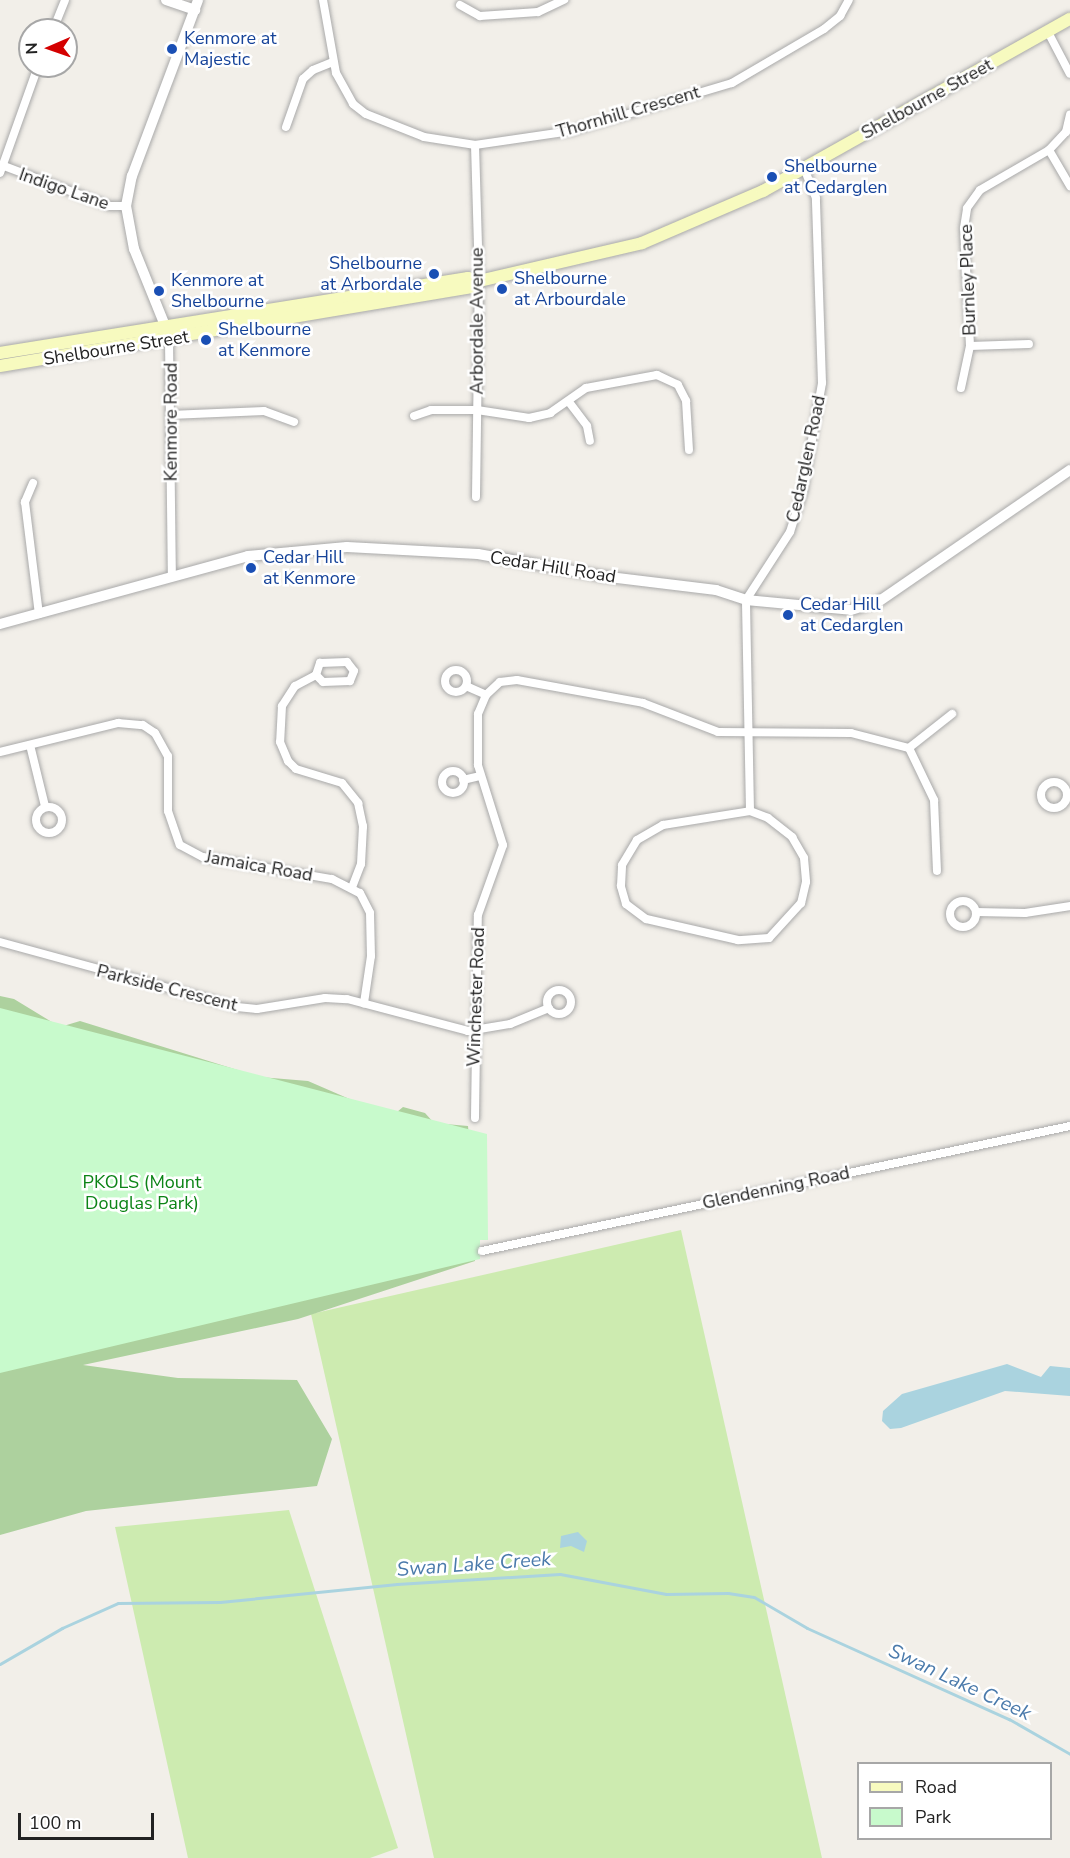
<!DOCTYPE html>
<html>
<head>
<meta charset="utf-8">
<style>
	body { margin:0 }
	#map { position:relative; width:1070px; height:1858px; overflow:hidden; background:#f2efe9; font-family:"Nunito Sans",sans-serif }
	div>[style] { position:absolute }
	.grass>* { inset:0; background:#cdebb0 }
	.forest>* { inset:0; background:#add19e }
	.park>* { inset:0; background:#c8facc }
	.water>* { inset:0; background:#aad3df }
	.stream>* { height:3px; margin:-1.5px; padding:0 1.5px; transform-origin:1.5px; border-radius:1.5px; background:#aad3df }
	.roads { filter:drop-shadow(0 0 2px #a9a9a9) drop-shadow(0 0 2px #a9a9a9) }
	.minor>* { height:8px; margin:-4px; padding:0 4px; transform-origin:4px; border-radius:4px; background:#fff }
	.minor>.ring { margin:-4px; padding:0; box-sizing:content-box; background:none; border:8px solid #fff; border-radius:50% }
	.tertiary>* { height:10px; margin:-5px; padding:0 5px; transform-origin:5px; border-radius:5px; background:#fff }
	.secondary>* { height:12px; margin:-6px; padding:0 6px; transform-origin:6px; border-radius:6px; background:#f7fabf }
	.dots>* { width:16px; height:16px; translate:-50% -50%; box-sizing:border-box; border:3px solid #fff; border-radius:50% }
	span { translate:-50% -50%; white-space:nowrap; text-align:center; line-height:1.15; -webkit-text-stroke:5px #fff; paint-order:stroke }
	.transit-label { font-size:18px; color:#164399 }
	.left { translate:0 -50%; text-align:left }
	.right { translate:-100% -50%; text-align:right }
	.street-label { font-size:18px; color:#222 }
	.park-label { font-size:18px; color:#0c8416 }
	.water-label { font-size:20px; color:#4a7aab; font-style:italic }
	.legend { position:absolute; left:857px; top:1762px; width:195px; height:78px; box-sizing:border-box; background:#fff; border:2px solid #a7a7a7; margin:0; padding:8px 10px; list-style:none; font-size:18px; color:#222 }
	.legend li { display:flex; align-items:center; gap:12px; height:30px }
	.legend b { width:30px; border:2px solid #a7a7a7 }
	.north { position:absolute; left:18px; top:18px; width:60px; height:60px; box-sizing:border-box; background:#fff; border:2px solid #a7a7a7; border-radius:50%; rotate:268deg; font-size:16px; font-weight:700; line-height:24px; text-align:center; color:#222 }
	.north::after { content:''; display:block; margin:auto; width:21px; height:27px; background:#d40000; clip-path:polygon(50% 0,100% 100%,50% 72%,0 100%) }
	.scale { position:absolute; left:18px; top:1813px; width:136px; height:27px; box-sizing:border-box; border:3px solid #222; border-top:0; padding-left:8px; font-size:18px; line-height:21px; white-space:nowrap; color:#222; -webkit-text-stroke:4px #fff; paint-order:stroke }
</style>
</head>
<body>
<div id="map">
	<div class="grass">
		<i style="clip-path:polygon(681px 1230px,822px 1858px,434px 1858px,311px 1314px)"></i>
		<i style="clip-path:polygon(289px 1510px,398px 1848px,370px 1858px,188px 1858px,115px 1527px)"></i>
	</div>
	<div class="forest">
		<i style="clip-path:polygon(0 996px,14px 999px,60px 1027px,80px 1021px,260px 1077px,308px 1081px,391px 1117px,403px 1107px,425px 1113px,434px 1123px,468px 1126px,476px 1218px,475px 1261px,298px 1319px,83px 1365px,178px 1378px,297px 1380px,332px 1439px,317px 1486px,86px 1511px,0 1535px)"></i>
	</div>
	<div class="park">
		<i style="clip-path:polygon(0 1008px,487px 1134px,488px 1240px,480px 1240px,480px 1259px,0 1373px)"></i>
	</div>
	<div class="water">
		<i style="clip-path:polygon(1007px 1364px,1041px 1377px,1050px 1366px,1070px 1368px,1070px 1396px,1005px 1391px,901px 1428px,890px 1429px,882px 1421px,883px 1411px,902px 1394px)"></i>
		<i style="clip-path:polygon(578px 1532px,587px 1541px,584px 1552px,571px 1546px,560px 1548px,561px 1536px)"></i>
	</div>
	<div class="stream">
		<i style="left:0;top:1664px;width:72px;rotate:-30.1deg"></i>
		<i style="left:62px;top:1628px;width:61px;rotate:-24.1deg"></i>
		<i style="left:118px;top:1603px;width:102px;rotate:-0.6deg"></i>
		<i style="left:220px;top:1602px;width:178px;rotate:-5.8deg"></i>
		<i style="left:397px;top:1584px;width:163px;rotate:-3.5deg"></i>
		<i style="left:560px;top:1574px;width:108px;rotate:10.7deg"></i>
		<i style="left:666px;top:1594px;width:62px;rotate:-0.9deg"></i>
		<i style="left:728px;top:1593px;width:26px;rotate:9deg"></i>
		<i style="left:754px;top:1597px;width:61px;rotate:30.3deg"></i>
		<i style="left:807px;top:1628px;width:222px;rotate:24.3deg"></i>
		<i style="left:1009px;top:1719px;width:70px;rotate:29.8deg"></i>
	</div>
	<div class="roads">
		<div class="minor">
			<i style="left:323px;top:0;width:74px;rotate:79.9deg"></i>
			<i style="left:336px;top:73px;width:35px;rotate:61deg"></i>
			<i style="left:353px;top:104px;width:16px;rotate:38deg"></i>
			<i style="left:366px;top:114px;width:62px;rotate:21.6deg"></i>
			<i style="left:424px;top:137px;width:52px;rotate:8.9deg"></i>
			<i style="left:475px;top:145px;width:97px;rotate:-8.3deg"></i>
			<i style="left:571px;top:131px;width:168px;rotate:-16.6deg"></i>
			<i style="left:732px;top:83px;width:107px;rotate:-30.4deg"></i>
			<i style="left:824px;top:29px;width:21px;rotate:-39deg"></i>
			<i style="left:840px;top:16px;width:18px;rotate:-61deg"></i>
			<i style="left:460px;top:5px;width:23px;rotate:29deg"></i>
			<i style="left:480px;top:16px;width:58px;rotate:-3.9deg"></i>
			<i style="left:538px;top:12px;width:29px;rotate:-25deg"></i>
			<i style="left:53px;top:30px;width:32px;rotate:-68deg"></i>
			<i style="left:1048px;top:32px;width:47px;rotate:62.4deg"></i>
			<i style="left:286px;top:127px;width:51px;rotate:-70.5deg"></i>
			<i style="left:303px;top:79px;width:13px;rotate:-42deg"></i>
			<i style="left:313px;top:70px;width:22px;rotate:-22deg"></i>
			<i style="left:475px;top:145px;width:136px;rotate:88.3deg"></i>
			<i style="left:479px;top:281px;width:216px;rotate:90.8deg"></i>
			<i style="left:1049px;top:150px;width:42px;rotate:59.7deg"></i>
			<i style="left:4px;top:166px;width:113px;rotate:20.7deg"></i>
			<i style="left:110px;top:206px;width:16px"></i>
			<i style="left:0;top:173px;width:114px;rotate:-70.4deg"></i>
			<i style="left:169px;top:340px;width:236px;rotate:89.3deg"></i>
			<i style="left:970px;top:346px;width:59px;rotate:-1.9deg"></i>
			<i style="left:961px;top:388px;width:43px;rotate:-77.9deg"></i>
			<i style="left:970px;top:346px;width:118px;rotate:-92.9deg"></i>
			<i style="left:964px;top:228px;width:20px;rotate:-81deg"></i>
			<i style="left:967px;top:208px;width:22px;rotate:-54deg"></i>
			<i style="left:980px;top:190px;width:80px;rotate:-30.1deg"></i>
			<i style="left:1049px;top:150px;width:25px;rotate:-47deg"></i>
			<i style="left:1066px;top:132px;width:18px;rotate:-77deg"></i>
			<i style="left:569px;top:402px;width:30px;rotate:53deg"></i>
			<i style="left:587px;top:426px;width:15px;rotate:79deg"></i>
			<i style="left:170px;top:415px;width:94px;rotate:-2.4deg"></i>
			<i style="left:264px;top:411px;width:32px;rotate:20deg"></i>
			<i style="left:414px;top:416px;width:18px;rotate:-19deg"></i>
			<i style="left:431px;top:410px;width:46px"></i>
			<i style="left:477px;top:410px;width:53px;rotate:8.7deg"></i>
			<i style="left:529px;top:418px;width:22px;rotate:-13deg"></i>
			<i style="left:550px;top:413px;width:44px;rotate:-34.8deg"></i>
			<i style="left:586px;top:388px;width:72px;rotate:-10.4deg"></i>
			<i style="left:657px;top:375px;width:23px;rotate:25deg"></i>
			<i style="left:678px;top:385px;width:18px;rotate:63deg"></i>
			<i style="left:686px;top:401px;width:49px;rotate:86.5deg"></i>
			<i style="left:33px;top:483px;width:21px;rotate:113deg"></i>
			<i style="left:25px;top:502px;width:113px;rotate:82.9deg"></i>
			<i style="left:347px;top:662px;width:11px;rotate:52deg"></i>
			<i style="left:354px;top:671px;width:11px;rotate:112deg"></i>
			<i style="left:350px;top:681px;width:27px;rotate:178deg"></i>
			<i style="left:323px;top:682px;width:10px;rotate:-135deg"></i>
			<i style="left:316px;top:675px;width:13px;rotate:-72deg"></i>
			<i style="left:320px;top:663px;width:27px;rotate:-2deg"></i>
			<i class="ring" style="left:445px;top:670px;width:14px;height:14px"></i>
			<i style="left:316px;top:675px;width:24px;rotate:152deg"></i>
			<i style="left:295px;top:686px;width:24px;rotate:123deg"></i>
			<i style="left:282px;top:706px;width:36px;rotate:93deg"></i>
			<i style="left:280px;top:742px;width:21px;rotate:67deg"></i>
			<i style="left:288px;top:761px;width:11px;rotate:45deg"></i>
			<i style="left:296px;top:769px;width:48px;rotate:16.9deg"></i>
			<i style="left:342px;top:783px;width:26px;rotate:51deg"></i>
			<i style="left:358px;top:803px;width:24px;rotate:78deg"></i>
			<i style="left:363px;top:826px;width:38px;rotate:93deg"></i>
			<i style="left:361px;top:864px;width:25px;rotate:111deg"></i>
			<i style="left:466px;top:686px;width:22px;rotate:24deg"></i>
			<i style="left:30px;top:745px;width:63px;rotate:76.2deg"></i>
			<i style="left:909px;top:748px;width:55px;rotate:-38.3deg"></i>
			<i style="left:0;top:752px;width:122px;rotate:-13.8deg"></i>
			<i style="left:118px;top:723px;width:25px;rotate:5deg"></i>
			<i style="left:143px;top:725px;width:14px;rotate:34deg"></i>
			<i style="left:155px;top:733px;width:26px;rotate:61deg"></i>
			<i style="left:168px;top:756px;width:55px;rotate:90deg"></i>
			<i style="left:168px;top:811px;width:36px;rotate:71deg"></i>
			<i style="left:180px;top:845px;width:26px;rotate:28deg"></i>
			<i style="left:203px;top:857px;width:131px;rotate:9.7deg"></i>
			<i style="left:332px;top:879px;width:31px;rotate:27deg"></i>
			<i style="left:360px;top:893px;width:22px;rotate:63deg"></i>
			<i style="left:370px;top:913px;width:43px;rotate:88.7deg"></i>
			<i style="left:371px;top:956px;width:48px;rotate:98.5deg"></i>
			<i class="ring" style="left:442px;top:771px;width:14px;height:14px"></i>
			<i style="left:463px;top:780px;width:18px;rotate:-13deg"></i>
			<i class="ring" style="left:1041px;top:782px;width:18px;height:18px"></i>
			<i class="ring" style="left:36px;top:807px;width:18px;height:18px"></i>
			<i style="left:750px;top:811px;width:211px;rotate:-91.1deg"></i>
			<i style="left:746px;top:600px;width:81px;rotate:-57.1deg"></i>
			<i style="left:790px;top:532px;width:43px;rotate:-72.4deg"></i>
			<i style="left:803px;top:491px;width:110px;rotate:-80deg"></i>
			<i style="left:822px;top:383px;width:185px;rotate:-91.9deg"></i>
			<i style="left:816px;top:198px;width:32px;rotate:-112deg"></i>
			<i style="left:750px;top:811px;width:19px;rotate:21deg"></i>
			<i style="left:768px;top:818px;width:31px;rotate:38deg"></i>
			<i style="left:792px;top:837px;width:24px;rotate:60deg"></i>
			<i style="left:804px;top:858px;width:24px;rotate:85deg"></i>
			<i style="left:806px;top:882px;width:22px;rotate:103deg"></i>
			<i style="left:801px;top:903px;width:47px;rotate:132.4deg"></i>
			<i style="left:769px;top:938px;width:31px;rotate:176deg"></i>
			<i style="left:738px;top:940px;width:94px;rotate:-167.1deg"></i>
			<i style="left:646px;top:919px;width:25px;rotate:-143deg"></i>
			<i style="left:626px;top:904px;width:19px;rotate:-106deg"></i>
			<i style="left:621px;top:886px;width:21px;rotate:-87deg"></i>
			<i style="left:622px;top:865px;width:29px;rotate:-59deg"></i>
			<i style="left:637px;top:840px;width:30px;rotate:-30deg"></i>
			<i style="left:663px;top:825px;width:88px;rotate:-9.1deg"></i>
			<i class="ring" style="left:950px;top:901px;width:18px;height:18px"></i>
			<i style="left:976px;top:912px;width:49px;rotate:1.2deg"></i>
			<i style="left:1025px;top:913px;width:46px;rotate:-8.8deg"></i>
			<i style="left:0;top:942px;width:246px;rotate:15.3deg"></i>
			<i style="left:237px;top:1007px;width:20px;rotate:6deg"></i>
			<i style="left:257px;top:1009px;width:69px;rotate:-9.2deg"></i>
			<i style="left:325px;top:998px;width:22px;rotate:3deg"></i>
			<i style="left:347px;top:999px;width:125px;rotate:14.8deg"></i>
			<i style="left:468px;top:1031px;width:43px;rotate:-9.5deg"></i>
			<i style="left:510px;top:1024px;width:42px;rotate:-22.3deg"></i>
			<i class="ring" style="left:547px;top:990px;width:16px;height:16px"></i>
			<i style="left:475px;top:1118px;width:203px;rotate:-89.2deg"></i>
			<i style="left:478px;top:915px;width:74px;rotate:-70.3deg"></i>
			<i style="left:503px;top:845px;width:84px;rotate:-107.4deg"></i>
			<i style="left:478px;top:765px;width:51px;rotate:-90deg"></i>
			<i style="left:478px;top:714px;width:21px;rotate:-67deg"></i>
			<i style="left:486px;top:695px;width:19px;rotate:-43deg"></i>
			<i style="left:500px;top:682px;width:17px;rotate:-7deg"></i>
			<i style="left:517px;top:680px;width:128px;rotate:10.3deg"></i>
			<i style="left:643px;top:703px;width:80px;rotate:21.1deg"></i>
			<i style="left:718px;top:732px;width:133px;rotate:0.4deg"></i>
			<i style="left:851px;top:733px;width:60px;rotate:14.5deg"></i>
			<i style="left:909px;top:748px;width:58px;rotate:64.3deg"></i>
			<i style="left:934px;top:800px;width:71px;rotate:87.6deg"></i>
			<i style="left:482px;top:1251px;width:601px;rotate:-12deg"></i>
		</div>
		<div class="tertiary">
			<i style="left:166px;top:0;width:31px;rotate:19deg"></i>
			<i style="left:168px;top:333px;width:91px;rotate:-112deg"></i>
			<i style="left:134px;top:249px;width:44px;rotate:-100.5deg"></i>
			<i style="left:126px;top:206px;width:31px;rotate:-79deg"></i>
			<i style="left:132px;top:176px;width:188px;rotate:-69.4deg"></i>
			<i style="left:0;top:624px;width:257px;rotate:-15.3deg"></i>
			<i style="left:248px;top:556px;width:99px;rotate:-5.2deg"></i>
			<i style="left:347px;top:547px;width:131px;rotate:3.1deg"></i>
			<i style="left:478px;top:554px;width:125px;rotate:10.1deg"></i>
			<i style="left:601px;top:576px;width:116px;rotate:6.9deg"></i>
			<i style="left:716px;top:590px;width:32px;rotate:18deg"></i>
			<i style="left:746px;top:600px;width:105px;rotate:5.4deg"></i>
			<i style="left:851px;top:610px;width:28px;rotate:-17deg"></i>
			<i style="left:878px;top:602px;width:233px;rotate:-34.5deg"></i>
		</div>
		<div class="secondary">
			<i style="left:0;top:353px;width:474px;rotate:-9.1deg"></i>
			<i style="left:468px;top:278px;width:11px;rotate:15deg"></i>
			<i style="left:0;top:366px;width:477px;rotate:-9.5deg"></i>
			<i style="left:470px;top:287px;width:11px;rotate:-34deg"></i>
			<i style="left:479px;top:281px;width:167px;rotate:-13.1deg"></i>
			<i style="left:642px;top:243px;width:132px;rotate:-23.3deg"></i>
			<i style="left:763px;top:191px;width:352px;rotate:-29.3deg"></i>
		</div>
	</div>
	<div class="dots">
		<i style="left:172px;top:49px;background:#1a4fb4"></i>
		<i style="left:772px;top:177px;background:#1a4fb4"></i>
		<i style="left:434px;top:274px;background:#1a4fb4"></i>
		<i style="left:502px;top:289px;background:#1a4fb4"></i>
		<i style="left:159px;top:291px;background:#1a4fb4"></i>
		<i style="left:206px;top:340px;background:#1a4fb4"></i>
		<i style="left:251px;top:568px;background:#1a4fb4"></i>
		<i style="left:788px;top:615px;background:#1a4fb4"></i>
	</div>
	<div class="transit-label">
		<span class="left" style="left:184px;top:49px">Kenmore at<br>Majestic</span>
		<span class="left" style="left:784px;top:177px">Shelbourne<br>at Cedarglen</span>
		<span class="right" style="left:422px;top:274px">Shelbourne<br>at Arbordale</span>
		<span class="left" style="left:514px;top:289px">Shelbourne<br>at Arbourdale</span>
		<span class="left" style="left:171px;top:291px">Kenmore at<br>Shelbourne</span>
		<span class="left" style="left:218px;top:340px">Shelbourne<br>at Kenmore</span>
		<span class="left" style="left:263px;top:568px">Cedar Hill<br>at Kenmore</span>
		<span class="left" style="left:800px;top:615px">Cedar Hill<br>at Cedarglen</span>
	</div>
	<div class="street-label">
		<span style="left:927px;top:99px;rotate:-29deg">Shelbourne Street</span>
		<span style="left:628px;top:112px;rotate:-16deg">Thornhill Crescent</span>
		<span style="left:64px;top:189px;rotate:19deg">Indigo Lane</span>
		<span style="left:968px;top:280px;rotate:-92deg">Burnley Place</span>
		<span style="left:477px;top:321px;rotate:-90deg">Arbordale Avenue</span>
		<span style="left:116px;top:348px;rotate:-9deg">Shelbourne Street</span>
		<span style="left:171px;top:422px;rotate:-90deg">Kenmore Road</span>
		<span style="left:806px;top:459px;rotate:-78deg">Cedarglen Road</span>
		<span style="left:553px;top:567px;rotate:9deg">Cedar Hill Road</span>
		<span style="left:259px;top:866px;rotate:10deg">Jamaica Road</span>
		<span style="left:167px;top:988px;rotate:14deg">Parkside Crescent</span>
		<span style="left:476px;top:997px;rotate:-88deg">Winchester Road</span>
		<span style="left:776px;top:1188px;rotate:-12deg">Glendenning Road</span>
	</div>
	<div class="park-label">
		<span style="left:142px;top:1193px">PKOLS (Mount<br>Douglas Park)</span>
	</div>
	<div class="water-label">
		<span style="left:474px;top:1564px;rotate:-4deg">Swan Lake Creek</span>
		<span style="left:960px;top:1682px;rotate:25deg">Swan Lake Creek</span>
	</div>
	<ul class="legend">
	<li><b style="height:8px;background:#f7fabf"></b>Road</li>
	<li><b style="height:16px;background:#c8facc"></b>Park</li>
	</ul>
	<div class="north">N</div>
	<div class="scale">100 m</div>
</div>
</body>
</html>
